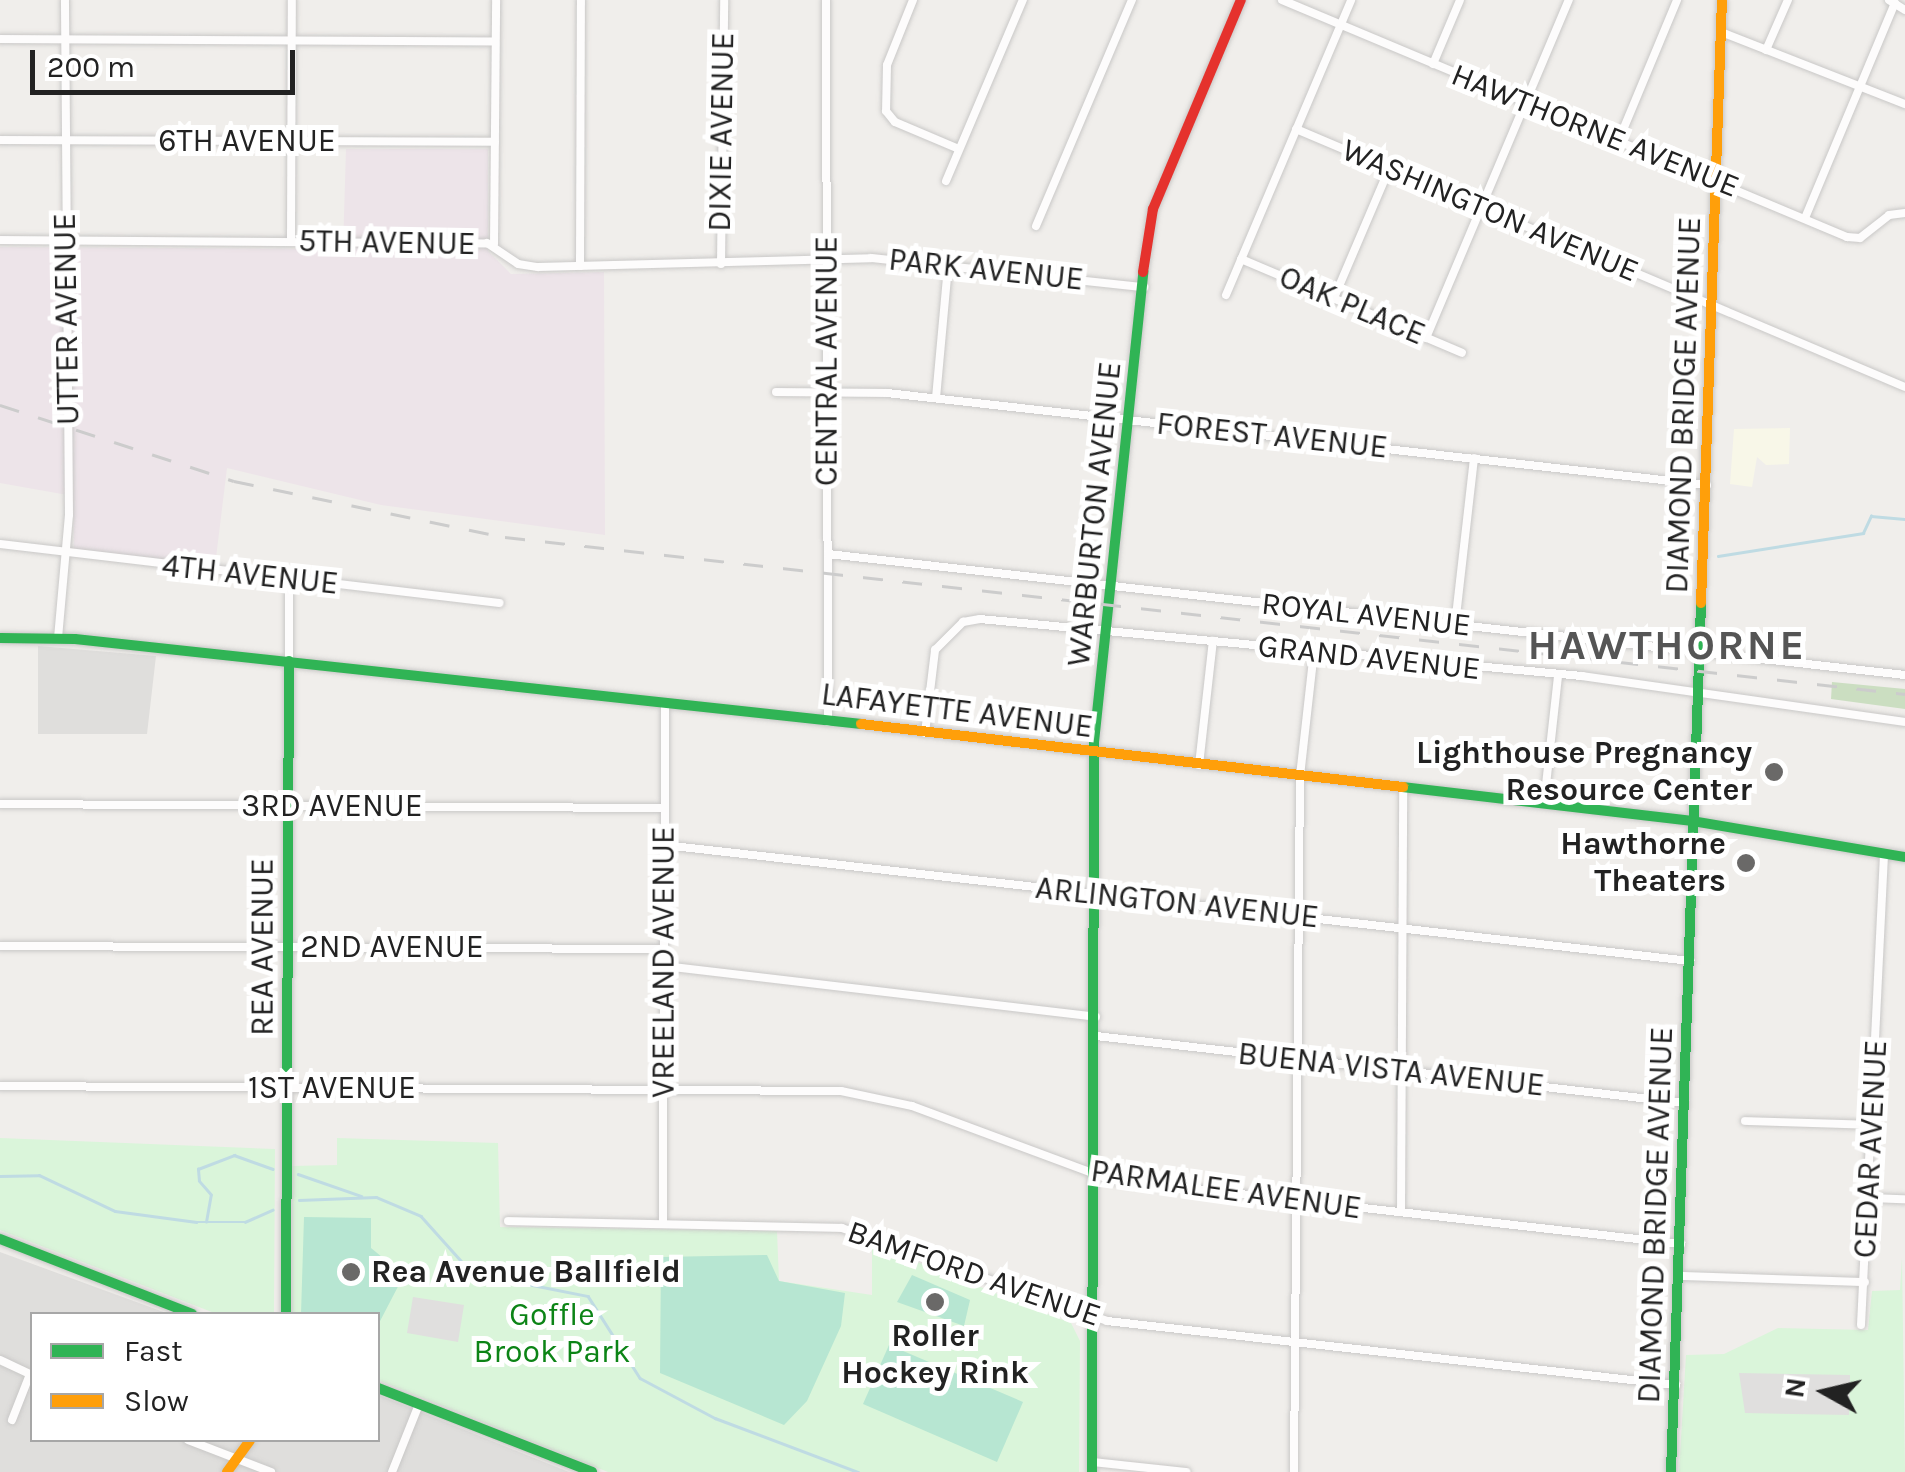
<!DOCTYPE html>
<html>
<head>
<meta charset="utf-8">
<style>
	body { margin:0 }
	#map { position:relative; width:1905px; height:1472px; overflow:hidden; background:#f0eeeb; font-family:Karla,sans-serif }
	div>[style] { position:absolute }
	.residential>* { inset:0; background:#dfdedc }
	.industrial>* { inset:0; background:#ede4e9 }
	.education>* { inset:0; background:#f8f7e8 }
	.forest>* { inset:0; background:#cbdec1 }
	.park>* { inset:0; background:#daf5da }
	.pitch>* { inset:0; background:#b7e6d2 }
	.parking>* { inset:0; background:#e0dfde }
	.stream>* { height:2.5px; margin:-1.25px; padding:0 1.25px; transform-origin:1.25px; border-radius:1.25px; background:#bfdbe3 }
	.roads { filter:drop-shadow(0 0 2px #c9c8c7) drop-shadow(0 0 2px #c9c8c7) }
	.street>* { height:8px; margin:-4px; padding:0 4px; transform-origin:4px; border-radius:4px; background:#fdfcfc }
	.fast>* { height:10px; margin:-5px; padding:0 5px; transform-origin:5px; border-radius:5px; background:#30b455 }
	.slow>* { height:10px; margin:-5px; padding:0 5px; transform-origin:5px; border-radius:5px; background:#ff9f0a }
	.jam>* { height:10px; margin:-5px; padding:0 5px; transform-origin:5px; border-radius:5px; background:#e5322d }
	.rail>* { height:2.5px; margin-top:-1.25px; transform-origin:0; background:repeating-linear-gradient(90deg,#ccc 0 20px,transparent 0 40px) }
	.dots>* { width:28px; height:28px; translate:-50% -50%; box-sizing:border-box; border:5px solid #fff; border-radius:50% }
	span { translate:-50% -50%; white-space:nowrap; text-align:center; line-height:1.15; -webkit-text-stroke:10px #fff; paint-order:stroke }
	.street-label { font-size:32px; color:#222 }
	.poi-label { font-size:32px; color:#222; font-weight:700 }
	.right { translate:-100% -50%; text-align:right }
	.left { translate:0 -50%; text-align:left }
	.park-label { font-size:32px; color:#0c8416 }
	.district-label { font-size:42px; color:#555; font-weight:700; letter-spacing:2.5px }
	.legend { position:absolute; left:30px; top:1312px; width:350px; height:130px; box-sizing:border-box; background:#fff; border:2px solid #a7a7a7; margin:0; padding:12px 18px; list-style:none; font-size:30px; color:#222 }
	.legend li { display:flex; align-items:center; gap:20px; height:50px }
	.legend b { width:50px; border:2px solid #a7a7a7 }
	.north { position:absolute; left:1775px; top:1342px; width:100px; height:100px; -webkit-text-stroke:8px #fff; paint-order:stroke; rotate:278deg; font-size:28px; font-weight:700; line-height:40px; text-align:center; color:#222 }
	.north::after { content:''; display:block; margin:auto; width:35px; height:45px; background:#222; clip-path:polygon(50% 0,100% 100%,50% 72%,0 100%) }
	.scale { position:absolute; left:30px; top:50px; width:265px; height:45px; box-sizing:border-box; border:5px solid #222; border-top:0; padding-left:12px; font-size:30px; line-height:35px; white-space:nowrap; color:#222; -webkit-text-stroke:8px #fff; paint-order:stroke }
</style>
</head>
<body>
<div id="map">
	<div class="residential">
		<i style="clip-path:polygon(38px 646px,156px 656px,147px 734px,38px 734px)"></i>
		<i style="clip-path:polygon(0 1252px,169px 1314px,32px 1314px,32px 1440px,378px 1440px,378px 1395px,569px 1472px,0 1472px)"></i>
	</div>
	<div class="industrial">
		<i style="clip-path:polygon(346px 149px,488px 149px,488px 251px,511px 274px,604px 272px,605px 535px,381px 505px,227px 468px,215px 566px,74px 550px,73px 496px,0 483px,0 247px,343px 249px)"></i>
	</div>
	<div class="education">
		<i style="clip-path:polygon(1790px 428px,1789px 464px,1766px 465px,1757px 457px,1752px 487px,1730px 484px,1734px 429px)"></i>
	</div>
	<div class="forest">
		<i style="clip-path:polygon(1832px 682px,1905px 689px,1905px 709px,1831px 699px)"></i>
	</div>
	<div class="park">
		<i style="clip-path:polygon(0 1138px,275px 1149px,274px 1314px,217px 1314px,0 1230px)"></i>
		<i style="clip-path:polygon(337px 1138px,498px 1143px,500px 1227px,777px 1231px,779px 1281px,872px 1295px,872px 1244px,1071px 1323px,1080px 1341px,1079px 1472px,608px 1472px,378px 1380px,378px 1314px,292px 1314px,292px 1166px,337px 1165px)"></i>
		<i style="clip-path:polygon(1902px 1257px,1905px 1472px,1679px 1472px,1686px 1355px,1724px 1354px,1778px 1328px,1868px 1330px,1872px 1291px,1900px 1290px)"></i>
	</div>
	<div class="pitch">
		<i style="clip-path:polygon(304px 1217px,371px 1218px,371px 1248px,404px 1275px,378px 1325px,378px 1314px,301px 1314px)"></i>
		<i style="clip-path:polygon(767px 1255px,779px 1281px,845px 1293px,841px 1326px,807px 1401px,784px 1425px,660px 1373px,661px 1257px)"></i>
		<i style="clip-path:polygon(912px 1275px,970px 1300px,964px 1326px,897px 1302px)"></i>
		<i style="clip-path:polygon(889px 1345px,1023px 1402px,997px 1462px,863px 1404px)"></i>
	</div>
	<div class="parking">
		<i style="clip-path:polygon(413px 1297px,464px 1305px,458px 1342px,407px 1333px)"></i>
		<i style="clip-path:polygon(1739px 1373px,1850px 1375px,1849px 1415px,1745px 1413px)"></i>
	</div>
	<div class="stream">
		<i style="left:1718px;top:556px;width:147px;rotate:-9deg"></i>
		<i style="left:1863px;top:533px;width:19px;rotate:-65deg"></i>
		<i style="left:1871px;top:516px;width:34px;rotate:5deg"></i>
		<i style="left:298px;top:1174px;width:67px;rotate:19.2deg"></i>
		<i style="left:0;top:1176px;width:39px;rotate:-1deg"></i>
		<i style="left:39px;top:1175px;width:84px;rotate:25.3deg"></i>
		<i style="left:115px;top:1211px;width:82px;rotate:7.7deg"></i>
		<i style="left:196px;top:1222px;width:49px"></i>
		<i style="left:245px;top:1222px;width:30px;rotate:-24deg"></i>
		<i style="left:299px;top:1200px;width:77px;rotate:-2.2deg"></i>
		<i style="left:376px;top:1197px;width:49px;rotate:22.9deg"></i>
		<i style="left:421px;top:1216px;width:64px;rotate:48.1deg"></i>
		<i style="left:464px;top:1264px;width:26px;rotate:28deg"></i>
		<i style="left:487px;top:1276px;width:103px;rotate:11.2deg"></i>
		<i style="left:588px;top:1296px;width:97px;rotate:57.6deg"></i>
		<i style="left:640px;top:1378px;width:85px;rotate:28.1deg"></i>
		<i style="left:715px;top:1418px;width:153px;rotate:20.7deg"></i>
		<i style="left:206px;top:1222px;width:27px;rotate:-80deg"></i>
		<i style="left:211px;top:1195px;width:18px;rotate:-131deg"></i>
		<i style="left:199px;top:1181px;width:12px;rotate:-95deg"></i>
		<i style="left:198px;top:1169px;width:39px;rotate:-21deg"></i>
		<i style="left:234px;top:1155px;width:41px;rotate:19.7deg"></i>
	</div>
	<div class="roads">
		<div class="street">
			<i style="left:826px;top:0;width:722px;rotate:89.84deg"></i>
			<i style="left:913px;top:0;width:70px;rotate:111.8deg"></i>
			<i style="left:887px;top:65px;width:46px;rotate:91.2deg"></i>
			<i style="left:886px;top:111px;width:14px;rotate:51deg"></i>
			<i style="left:895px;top:122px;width:69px;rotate:22.9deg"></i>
			<i style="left:1282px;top:0;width:613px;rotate:22.76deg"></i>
			<i style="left:1847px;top:237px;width:13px;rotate:4deg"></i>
			<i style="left:1860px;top:238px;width:37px;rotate:-38deg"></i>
			<i style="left:1889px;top:215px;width:16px;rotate:-7deg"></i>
			<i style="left:1889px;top:0;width:19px;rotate:32deg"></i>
			<i style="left:1721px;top:32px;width:198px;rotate:21.4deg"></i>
			<i style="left:0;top:39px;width:495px;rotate:0.3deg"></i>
			<i style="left:1766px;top:50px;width:55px;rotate:-66.3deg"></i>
			<i style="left:1433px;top:64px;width:69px;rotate:-67.1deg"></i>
			<i style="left:1296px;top:129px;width:661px;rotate:22.96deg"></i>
			<i style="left:0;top:140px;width:495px;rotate:0.2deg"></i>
			<i style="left:1618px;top:142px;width:154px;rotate:-67.4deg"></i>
			<i style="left:946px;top:181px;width:197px;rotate:-67deg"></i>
			<i style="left:1805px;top:218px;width:233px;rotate:-67.3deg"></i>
			<i style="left:1036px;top:226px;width:246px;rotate:-67deg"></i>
			<i style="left:0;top:240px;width:487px;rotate:0.4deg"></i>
			<i style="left:487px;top:243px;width:37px;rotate:34deg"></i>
			<i style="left:518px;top:264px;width:20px;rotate:9deg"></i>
			<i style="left:538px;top:267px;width:333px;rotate:-1.5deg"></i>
			<i style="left:871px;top:258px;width:275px;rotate:6.1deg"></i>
			<i style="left:291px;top:241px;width:241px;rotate:-89.8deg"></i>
			<i style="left:494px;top:244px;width:244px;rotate:-89.5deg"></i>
			<i style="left:1241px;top:259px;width:240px;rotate:23deg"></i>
			<i style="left:721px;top:264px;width:264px;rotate:-89.3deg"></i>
			<i style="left:580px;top:266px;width:266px;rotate:-89.8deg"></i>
			<i style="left:1226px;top:295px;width:320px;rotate:-67deg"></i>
			<i style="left:1334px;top:298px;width:140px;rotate:-66.9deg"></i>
			<i style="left:1426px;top:338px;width:367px;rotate:-67.1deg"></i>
			<i style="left:776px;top:392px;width:111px;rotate:0.5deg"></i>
			<i style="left:887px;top:393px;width:825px;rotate:6.4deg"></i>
			<i style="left:936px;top:398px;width:133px;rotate:-84.8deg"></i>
			<i style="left:0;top:544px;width:503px;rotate:6.73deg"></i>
			<i style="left:828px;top:554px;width:1084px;rotate:6.41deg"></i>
			<i style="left:1455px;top:625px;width:168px;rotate:-83.5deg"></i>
			<i style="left:58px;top:638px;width:123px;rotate:-84.9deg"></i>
			<i style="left:69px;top:515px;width:515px;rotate:-90.45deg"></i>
			<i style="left:289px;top:661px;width:81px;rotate:-90deg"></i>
			<i style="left:925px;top:733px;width:84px;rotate:-83.1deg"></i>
			<i style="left:935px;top:650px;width:40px;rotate:-45deg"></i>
			<i style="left:963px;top:622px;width:17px;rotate:-10deg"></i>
			<i style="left:980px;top:619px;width:605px;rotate:5.41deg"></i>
			<i style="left:1582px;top:676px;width:326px;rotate:8.1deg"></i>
			<i style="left:1199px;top:765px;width:125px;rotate:-83.6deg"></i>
			<i style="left:1544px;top:803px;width:128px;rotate:-83.7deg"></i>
			<i style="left:0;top:804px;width:664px;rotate:0.35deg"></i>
			<i style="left:664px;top:845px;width:1033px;rotate:6.45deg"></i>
			<i style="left:0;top:946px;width:664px;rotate:0.26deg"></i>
			<i style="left:664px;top:966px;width:435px;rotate:6.7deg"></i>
			<i style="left:1096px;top:1036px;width:593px;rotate:6.49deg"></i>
			<i style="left:0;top:1086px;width:841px;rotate:0.34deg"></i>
			<i style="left:841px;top:1091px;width:73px;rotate:11.9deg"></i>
			<i style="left:912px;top:1106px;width:209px;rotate:20.4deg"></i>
			<i style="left:1108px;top:1179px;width:577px;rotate:6.47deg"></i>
			<i style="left:1745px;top:1121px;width:127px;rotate:1.8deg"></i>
			<i style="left:1869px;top:1198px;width:36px;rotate:2deg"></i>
			<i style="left:1401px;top:1212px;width:424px;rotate:-89.7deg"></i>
			<i style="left:508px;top:1221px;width:334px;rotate:1.2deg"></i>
			<i style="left:842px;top:1228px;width:281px;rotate:19.3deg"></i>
			<i style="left:1107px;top:1321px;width:573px;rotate:6.42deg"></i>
			<i style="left:663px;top:1222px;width:520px;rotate:-89.78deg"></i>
			<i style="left:1680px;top:1276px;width:185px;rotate:1.9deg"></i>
			<i style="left:1861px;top:1325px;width:472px;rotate:-87.2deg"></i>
			<i style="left:0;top:1360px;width:35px;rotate:25deg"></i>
			<i style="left:12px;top:1420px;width:49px;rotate:-68.6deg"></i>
			<i style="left:188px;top:1440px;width:89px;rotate:21.1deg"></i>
			<i style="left:1092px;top:1462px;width:95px;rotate:6.1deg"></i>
			<i style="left:392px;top:1472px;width:73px;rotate:-68.3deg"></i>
			<i style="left:1294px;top:1472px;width:696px;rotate:-89.51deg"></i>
			<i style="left:1300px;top:776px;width:125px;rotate:-83.6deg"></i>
		</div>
		<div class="fast">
			<i style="left:0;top:638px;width:75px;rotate:0.8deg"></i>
			<i style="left:75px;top:639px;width:791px;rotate:6.17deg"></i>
			<i style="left:1403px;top:787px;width:291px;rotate:6.7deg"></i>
			<i style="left:1692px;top:821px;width:216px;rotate:9.6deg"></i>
			<i style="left:0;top:1239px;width:206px;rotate:21.3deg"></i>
			<i style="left:286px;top:1314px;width:653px;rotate:-89.74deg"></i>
			<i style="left:378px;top:1388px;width:230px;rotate:21.4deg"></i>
			<i style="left:1092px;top:1472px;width:730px;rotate:-89.84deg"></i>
			<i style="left:1094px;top:742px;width:473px;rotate:-84deg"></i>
			<i style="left:1671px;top:1472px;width:870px;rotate:-88.02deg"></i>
		</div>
		<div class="slow">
			<i style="left:1701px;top:603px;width:603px;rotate:-88.01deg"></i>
			<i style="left:861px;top:724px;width:546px;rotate:6.63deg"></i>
			<i style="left:227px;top:1472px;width:39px;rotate:-54deg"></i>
		</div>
		<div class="jam">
			<i style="left:1143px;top:272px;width:64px;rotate:-81deg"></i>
			<i style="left:1153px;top:209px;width:227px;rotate:-67.2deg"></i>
		</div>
	</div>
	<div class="rail">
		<i style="left:0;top:405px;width:246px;rotate:18deg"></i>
		<i style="left:234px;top:481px;width:277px;rotate:11.7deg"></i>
		<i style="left:505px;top:537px;width:1409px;rotate:6.4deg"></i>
	</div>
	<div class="dots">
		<i style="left:1774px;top:772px;background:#6a6968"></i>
		<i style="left:1746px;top:863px;background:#6a6968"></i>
		<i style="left:351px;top:1272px;background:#6a6968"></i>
		<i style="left:935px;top:1302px;background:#6a6968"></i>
	</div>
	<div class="street-label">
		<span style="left:1595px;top:131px;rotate:22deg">HAWTHORNE AVENUE</span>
		<span style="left:722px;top:132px;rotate:-89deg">DIXIE AVENUE</span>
		<span style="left:247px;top:141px">6TH AVENUE</span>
		<span style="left:1490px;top:211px;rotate:23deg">WASHINGTON AVENUE</span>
		<span style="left:387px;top:243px;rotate:1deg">5TH AVENUE</span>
		<span style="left:986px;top:270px;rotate:6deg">PARK AVENUE</span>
		<span style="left:1352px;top:306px;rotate:23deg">OAK PLACE</span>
		<span style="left:67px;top:319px;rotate:-91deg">UTTER AVENUE</span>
		<span style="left:827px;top:361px;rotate:-90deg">CENTRAL AVENUE</span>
		<span style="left:1684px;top:405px;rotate:-88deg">DIAMOND BRIDGE AVENUE</span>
		<span style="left:1272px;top:436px;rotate:6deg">FOREST AVENUE</span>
		<span style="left:1095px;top:514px;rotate:-84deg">WARBURTON AVENUE</span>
		<span style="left:250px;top:575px;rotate:6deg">4TH AVENUE</span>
		<span style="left:1366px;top:615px;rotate:6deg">ROYAL AVENUE</span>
		<span style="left:1369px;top:658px;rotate:6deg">GRAND AVENUE</span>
		<span style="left:957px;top:711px;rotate:7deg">LAFAYETTE AVENUE</span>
		<span style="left:332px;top:806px">3RD AVENUE</span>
		<span style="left:1177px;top:903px;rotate:6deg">ARLINGTON AVENUE</span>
		<span style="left:263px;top:947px;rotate:-90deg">REA AVENUE</span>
		<span style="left:392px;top:947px">2ND AVENUE</span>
		<span style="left:664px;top:962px;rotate:-90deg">VREELAND AVENUE</span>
		<span style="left:1391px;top:1070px;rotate:6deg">BUENA VISTA AVENUE</span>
		<span style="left:332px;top:1088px">1ST AVENUE</span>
		<span style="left:1871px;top:1149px;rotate:-87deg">CEDAR AVENUE</span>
		<span style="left:1226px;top:1190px;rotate:8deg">PARMALEE AVENUE</span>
		<span style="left:1656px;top:1215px;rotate:-88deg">DIAMOND BRIDGE AVENUE</span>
		<span style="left:974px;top:1274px;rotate:19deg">BAMFORD AVENUE</span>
	</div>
	<div class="poi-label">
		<span class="right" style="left:1752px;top:772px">Lighthouse Pregnancy<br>Resource Center</span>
		<span class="right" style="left:1726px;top:863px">Hawthorne<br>Theaters</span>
		<span class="left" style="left:371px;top:1272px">Rea Avenue Ballfield</span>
		<span style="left:935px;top:1355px">Roller<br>Hockey Rink</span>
	</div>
	<div class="park-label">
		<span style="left:552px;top:1334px">Goffle<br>Brook Park</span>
	</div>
	<div class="district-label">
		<span style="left:1667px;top:645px">HAWTHORNE</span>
	</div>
	<ul class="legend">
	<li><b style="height:12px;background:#30b455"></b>Fast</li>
	<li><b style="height:12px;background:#ff9f0a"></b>Slow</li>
	</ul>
	<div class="north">N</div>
	<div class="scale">200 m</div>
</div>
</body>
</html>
